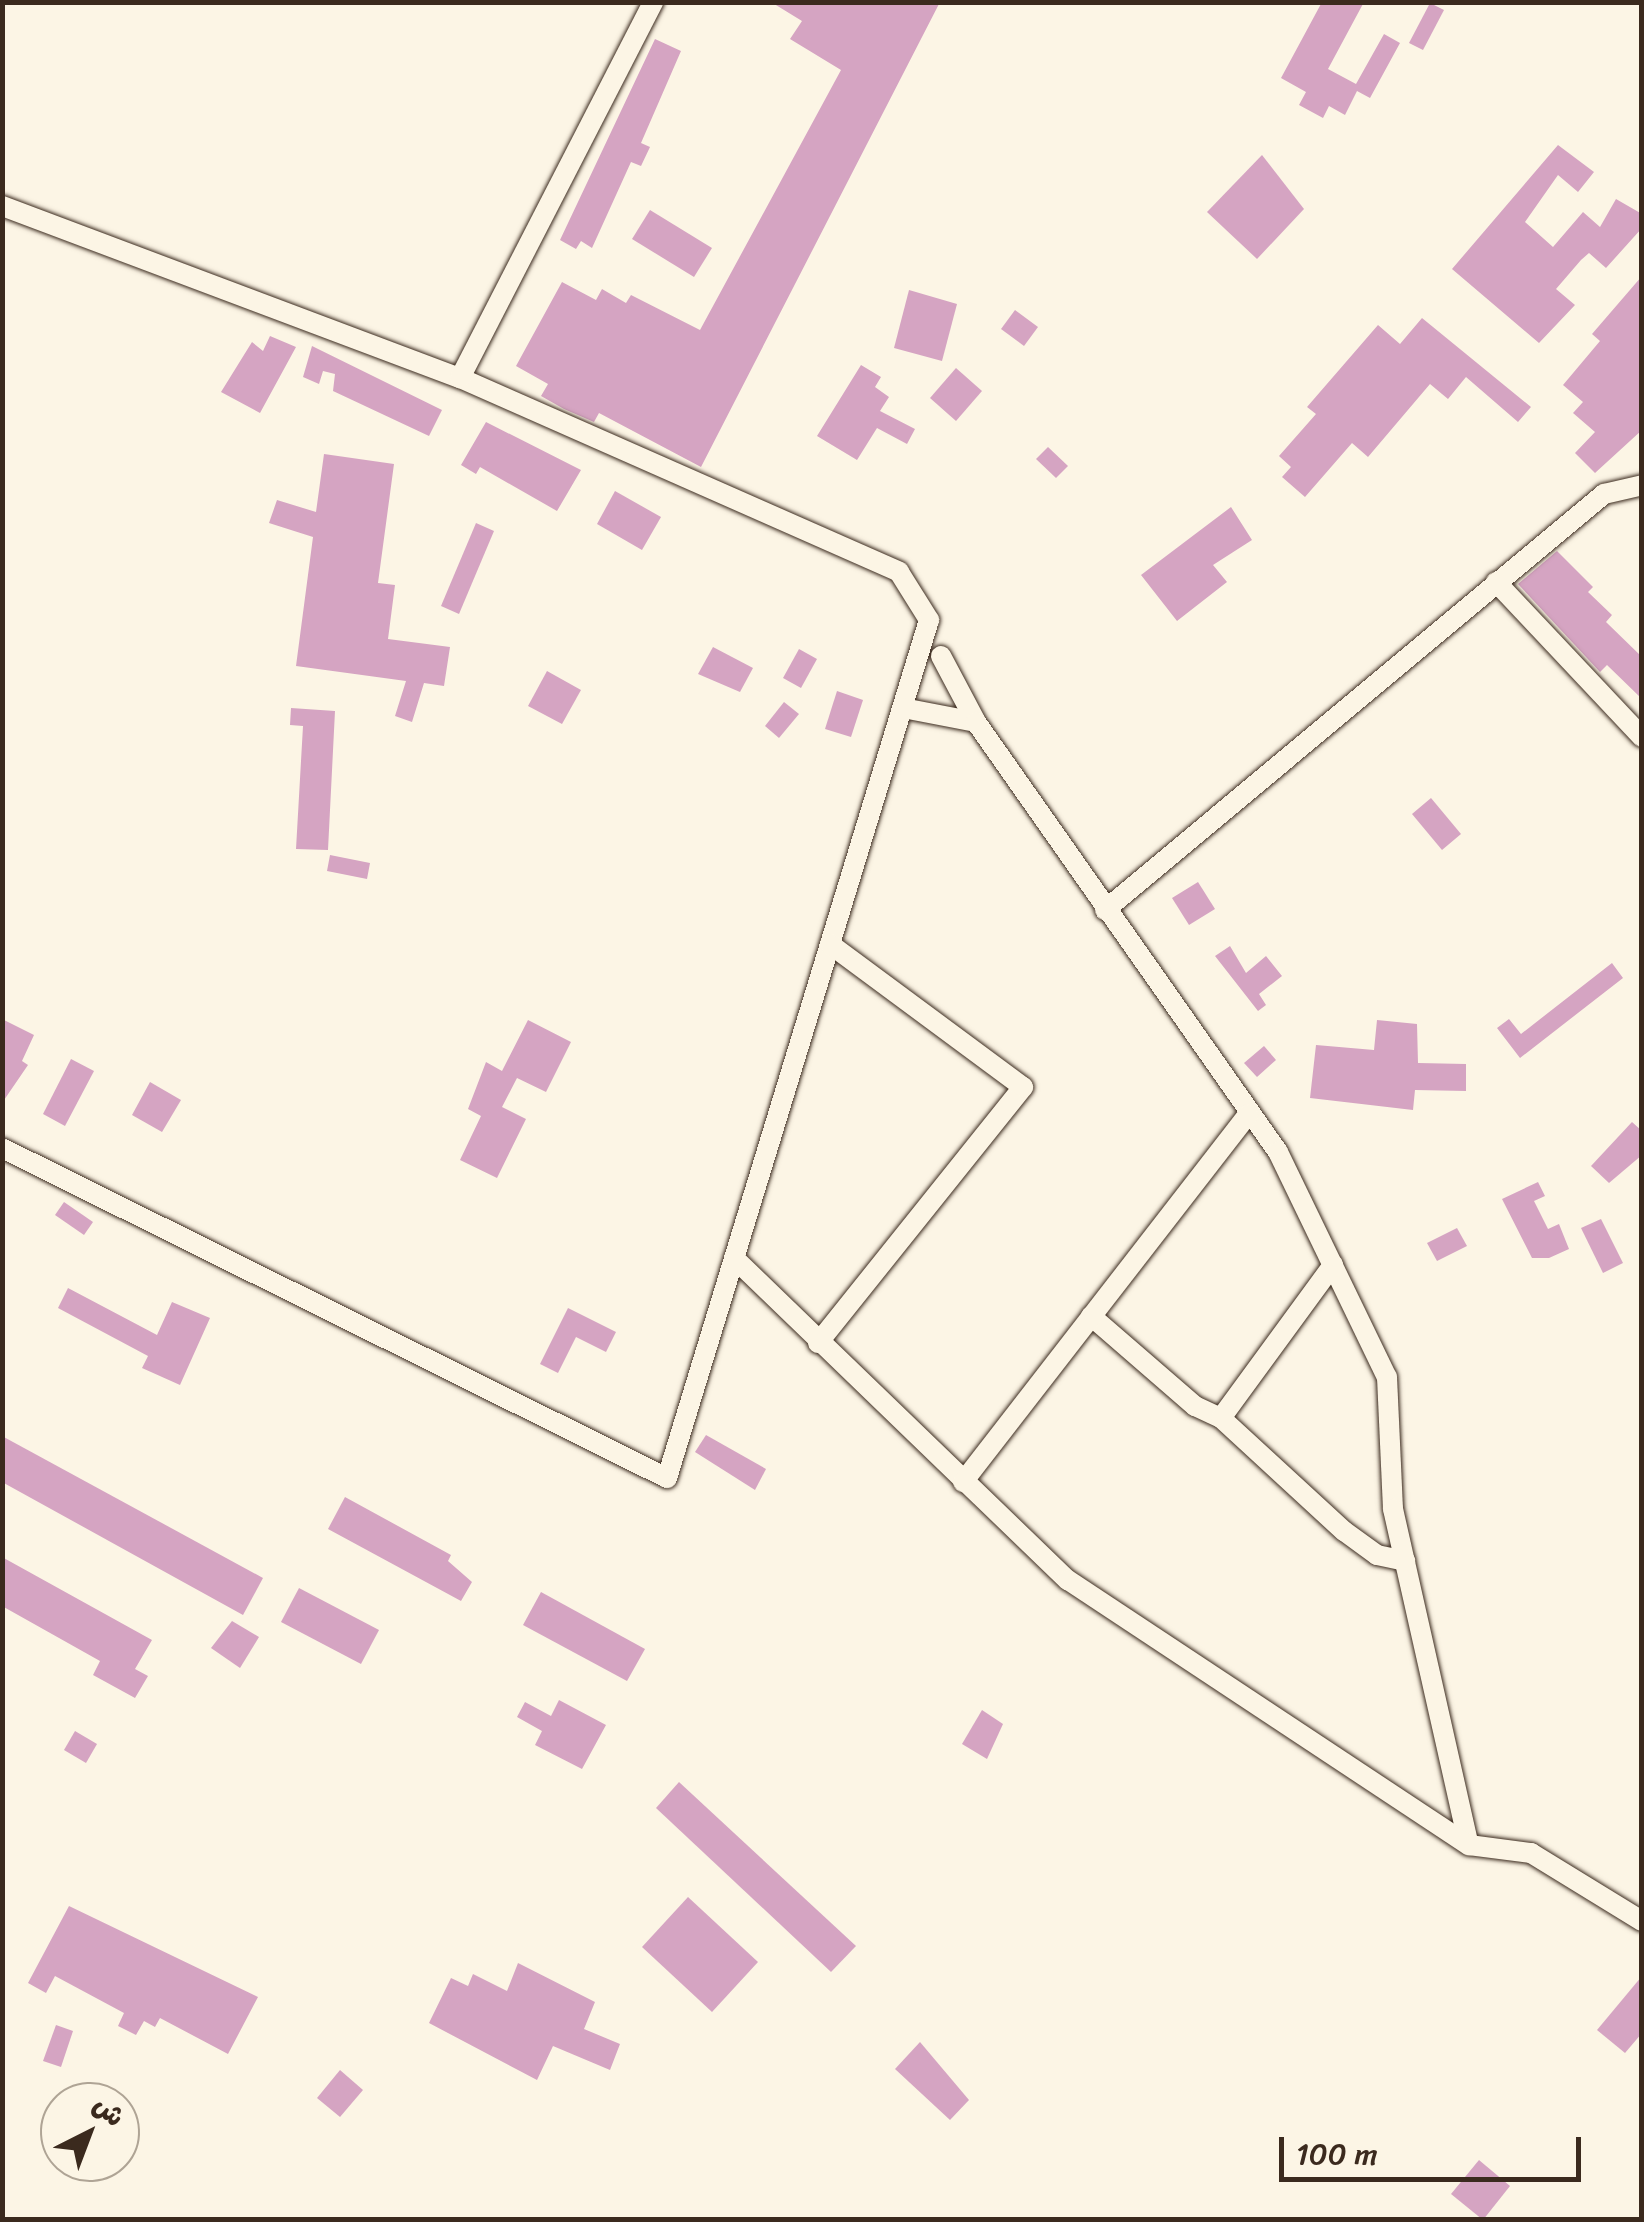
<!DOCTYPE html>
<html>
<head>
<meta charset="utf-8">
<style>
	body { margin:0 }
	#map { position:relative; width:1644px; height:2222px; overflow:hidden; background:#fcf5e5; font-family:Sriracha,"Playpen Sans Arabic",sans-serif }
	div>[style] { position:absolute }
	.building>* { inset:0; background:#d5a4c2 }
	.roads { filter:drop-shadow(0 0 2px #3b2a1e) drop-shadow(0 0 2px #3b2a1e) }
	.street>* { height:20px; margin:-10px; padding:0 10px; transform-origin:10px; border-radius:10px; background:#fcf5e5 }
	span { translate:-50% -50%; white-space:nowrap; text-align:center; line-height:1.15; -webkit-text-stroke:8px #fcf5e5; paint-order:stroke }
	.frame { position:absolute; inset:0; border:5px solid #3b2a1e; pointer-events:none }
	.north { position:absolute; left:40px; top:2082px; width:100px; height:100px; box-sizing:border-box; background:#fcf5e5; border:2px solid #afa495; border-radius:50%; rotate:42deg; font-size:28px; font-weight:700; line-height:40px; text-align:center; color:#3b2a1e }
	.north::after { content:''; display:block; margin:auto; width:35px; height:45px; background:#3b2a1e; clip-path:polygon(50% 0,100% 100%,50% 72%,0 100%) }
	.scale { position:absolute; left:1279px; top:2137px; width:302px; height:45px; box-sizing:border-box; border:5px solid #3b2a1e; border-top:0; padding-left:12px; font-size:30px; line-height:35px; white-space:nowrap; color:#3b2a1e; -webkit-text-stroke:8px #fcf5e5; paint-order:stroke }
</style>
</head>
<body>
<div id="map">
	<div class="building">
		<i style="clip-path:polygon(771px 2px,940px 2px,701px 467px,599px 413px,594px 422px,564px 409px,541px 396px,548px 384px,516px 366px,562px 282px,596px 300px,602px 289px,626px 303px,631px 295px,700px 330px,841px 70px,790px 39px,802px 21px)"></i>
		<i style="clip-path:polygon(1322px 2px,1364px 2px,1328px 69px,1356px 84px,1384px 34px,1400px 43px,1370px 98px,1357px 91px,1345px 115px,1329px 106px,1323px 118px,1299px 105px,1306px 92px,1281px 78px)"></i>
		<i style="clip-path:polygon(1430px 3px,1444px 10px,1423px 50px,1409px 43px)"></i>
		<i style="clip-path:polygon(655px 39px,681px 51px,641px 143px,650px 147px,641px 166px,631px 162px,592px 248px,581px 241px,576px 249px,560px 240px)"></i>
		<i style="clip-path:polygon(1558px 145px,1594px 172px,1578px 192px,1558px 175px,1525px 222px,1553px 247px,1583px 212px,1600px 227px,1616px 199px,1642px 214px,1642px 228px,1606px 268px,1589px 253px,1581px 260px,1556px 289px,1575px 305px,1539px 343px,1452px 269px)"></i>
		<i style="clip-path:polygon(1262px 155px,1304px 209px,1257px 259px,1207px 212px)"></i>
		<i style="clip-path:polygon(650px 210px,712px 248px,694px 277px,632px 239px)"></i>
		<i style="clip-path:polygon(1642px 276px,1642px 430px,1595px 473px,1575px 453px,1595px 432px,1573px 413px,1583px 402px,1563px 385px,1600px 341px,1592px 334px)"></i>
		<i style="clip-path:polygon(909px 290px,957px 304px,942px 361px,894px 348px)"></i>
		<i style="clip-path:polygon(1015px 310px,1038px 327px,1024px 346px,1001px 329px)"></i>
		<i style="clip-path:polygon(1422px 318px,1531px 407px,1518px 422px,1466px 377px,1448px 399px,1430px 384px,1368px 457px,1352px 443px,1305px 497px,1282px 477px,1291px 467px,1279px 456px,1316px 414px,1307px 407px,1378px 325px,1400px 344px)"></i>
		<i style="clip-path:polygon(270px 336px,296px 347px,260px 413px,221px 392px,252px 342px,263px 351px)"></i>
		<i style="clip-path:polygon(312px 346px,442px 410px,429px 436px,333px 391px,335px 374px,323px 371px,319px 384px,303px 377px)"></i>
		<i style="clip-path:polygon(861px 365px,881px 377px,875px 387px,889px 397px,880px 411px,915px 429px,907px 444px,877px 428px,857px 460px,817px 436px)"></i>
		<i style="clip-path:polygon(956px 368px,982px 391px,956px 421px,930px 398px)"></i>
		<i style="clip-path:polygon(486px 422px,581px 470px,557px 511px,480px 467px,476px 474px,461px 465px)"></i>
		<i style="clip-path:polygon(1048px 447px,1068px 466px,1056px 478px,1036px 459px)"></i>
		<i style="clip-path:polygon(324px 454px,394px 464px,378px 583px,395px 585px,388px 639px,450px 647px,444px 686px,424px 683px,412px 722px,395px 716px,406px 681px,296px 666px,313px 537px,269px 523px,277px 500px,316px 512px)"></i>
		<i style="clip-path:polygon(615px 491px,661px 517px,642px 550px,597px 524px)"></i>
		<i style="clip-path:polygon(1231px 507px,1252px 540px,1213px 565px,1227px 582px,1177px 621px,1141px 575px)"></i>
		<i style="clip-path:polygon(476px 523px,494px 531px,459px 614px,441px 606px)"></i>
		<i style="clip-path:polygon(1557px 551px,1593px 587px,1588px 592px,1612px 615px,1606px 622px,1642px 657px,1642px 699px,1607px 665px,1600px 672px,1518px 584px)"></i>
		<i style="clip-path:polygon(713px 647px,753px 668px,740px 692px,698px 674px)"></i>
		<i style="clip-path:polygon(799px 649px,817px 659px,801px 688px,783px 678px)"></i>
		<i style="clip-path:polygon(547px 671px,581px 690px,562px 724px,528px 706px)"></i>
		<i style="clip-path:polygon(837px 691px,863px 700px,851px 737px,825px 729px)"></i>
		<i style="clip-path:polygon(784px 702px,799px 714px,779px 738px,765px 726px)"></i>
		<i style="clip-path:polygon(291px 708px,335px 711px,328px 850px,296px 849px,303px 726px,290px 725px)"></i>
		<i style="clip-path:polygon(1431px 798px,1461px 834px,1442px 850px,1412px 814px)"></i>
		<i style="clip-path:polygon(330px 855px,370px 863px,367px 879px,327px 871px)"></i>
		<i style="clip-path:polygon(1198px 882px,1215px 909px,1189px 925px,1172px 898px)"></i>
		<i style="clip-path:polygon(1230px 946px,1246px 973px,1266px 956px,1282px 976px,1259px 994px,1266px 1005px,1258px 1011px,1215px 956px)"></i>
		<i style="clip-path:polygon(1612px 963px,1623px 978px,1520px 1058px,1497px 1028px,1509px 1019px,1521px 1034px)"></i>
		<i style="clip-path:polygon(2px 1019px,34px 1035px,22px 1061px,28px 1065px,2px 1103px)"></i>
		<i style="clip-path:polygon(528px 1020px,571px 1042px,546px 1092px,517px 1078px,502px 1107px,526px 1119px,497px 1178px,460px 1160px,481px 1116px,468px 1109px,486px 1062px,502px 1071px)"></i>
		<i style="clip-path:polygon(1377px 1020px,1417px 1024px,1418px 1063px,1466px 1064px,1466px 1091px,1415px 1090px,1413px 1110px,1310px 1098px,1316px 1045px,1374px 1050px)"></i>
		<i style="clip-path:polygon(1264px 1046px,1276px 1060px,1257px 1077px,1244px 1063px)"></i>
		<i style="clip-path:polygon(71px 1059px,94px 1071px,65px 1126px,43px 1114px)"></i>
		<i style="clip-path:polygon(150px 1082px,181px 1100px,162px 1132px,132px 1115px)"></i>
		<i style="clip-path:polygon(1632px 1122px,1642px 1131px,1642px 1155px,1609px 1183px,1591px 1166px)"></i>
		<i style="clip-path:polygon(1538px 1182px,1545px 1196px,1534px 1201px,1548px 1229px,1559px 1224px,1569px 1249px,1549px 1258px,1532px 1258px,1502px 1199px)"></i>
		<i style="clip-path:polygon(64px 1202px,93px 1222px,84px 1235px,55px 1215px)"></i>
		<i style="clip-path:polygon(1601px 1219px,1623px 1263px,1603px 1273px,1581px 1228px)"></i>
		<i style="clip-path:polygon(1457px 1228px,1467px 1246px,1437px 1261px,1427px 1243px)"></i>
		<i style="clip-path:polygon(68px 1288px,157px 1335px,172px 1302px,210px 1318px,180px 1385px,142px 1368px,148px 1356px,58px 1308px)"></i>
		<i style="clip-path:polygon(568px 1308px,616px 1332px,606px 1352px,576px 1337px,558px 1373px,540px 1364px)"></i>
		<i style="clip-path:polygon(706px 1435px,766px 1469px,755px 1490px,695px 1452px)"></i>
		<i style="clip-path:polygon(2px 1436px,263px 1578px,243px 1615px,2px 1482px)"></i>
		<i style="clip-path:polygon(345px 1497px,451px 1555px,448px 1561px,472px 1582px,461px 1601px,328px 1529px)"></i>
		<i style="clip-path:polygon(2px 1557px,152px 1640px,135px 1669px,148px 1676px,135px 1698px,93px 1675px,100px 1661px,2px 1606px)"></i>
		<i style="clip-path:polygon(299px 1588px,379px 1630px,361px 1664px,281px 1622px)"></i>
		<i style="clip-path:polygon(541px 1592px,645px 1649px,627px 1681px,523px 1625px)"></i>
		<i style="clip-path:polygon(232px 1621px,259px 1637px,240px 1668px,211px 1648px)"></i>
		<i style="clip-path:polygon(559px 1700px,606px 1725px,582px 1769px,535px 1745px,542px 1731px,517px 1717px,525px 1702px,551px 1716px)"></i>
		<i style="clip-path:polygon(982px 1710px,1003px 1724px,987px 1759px,962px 1744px)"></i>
		<i style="clip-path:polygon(75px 1731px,97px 1744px,86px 1763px,64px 1750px)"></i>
		<i style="clip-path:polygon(679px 1782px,856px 1946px,831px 1972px,656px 1808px)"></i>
		<i style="clip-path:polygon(688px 1897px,758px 1962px,712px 2012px,642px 1947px)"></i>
		<i style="clip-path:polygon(69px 1906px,258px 1997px,228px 2054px,160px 2018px,155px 2027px,144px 2021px,136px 2035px,118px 2026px,124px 2013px,55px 1976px,46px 1993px,28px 1983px)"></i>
		<i style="clip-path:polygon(518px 1963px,595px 2002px,584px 2029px,620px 2044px,610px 2070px,553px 2046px,537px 2080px,429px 2023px,451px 1978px,468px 1986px,473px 1974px,507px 1991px)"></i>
		<i style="clip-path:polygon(1642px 1976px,1642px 2033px,1625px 2053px,1597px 2030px)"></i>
		<i style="clip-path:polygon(56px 2025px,73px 2031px,61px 2067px,43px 2061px)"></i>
		<i style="clip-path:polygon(920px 2042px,969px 2100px,950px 2120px,895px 2069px)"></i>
		<i style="clip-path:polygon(340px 2070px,363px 2090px,340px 2117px,317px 2098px)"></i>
		<i style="clip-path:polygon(1479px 2160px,1510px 2186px,1483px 2220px,1451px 2194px)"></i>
	</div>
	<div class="roads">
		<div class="street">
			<i style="left:2px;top:206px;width:489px;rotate:20.6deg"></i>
			<i style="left:460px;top:378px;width:480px;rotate:23.8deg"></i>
			<i style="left:899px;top:572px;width:57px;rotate:58deg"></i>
			<i style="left:929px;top:620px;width:897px;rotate:106.98deg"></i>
			<i style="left:667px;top:1478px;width:742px;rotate:-153.61deg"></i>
			<i style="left:460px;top:378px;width:423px;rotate:-62.8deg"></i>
			<i style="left:1496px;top:582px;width:213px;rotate:46.7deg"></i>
			<i style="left:941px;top:656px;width:75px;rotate:62.1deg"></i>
			<i style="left:903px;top:708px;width:74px;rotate:10.9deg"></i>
			<i style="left:976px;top:722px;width:525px;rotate:54.92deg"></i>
			<i style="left:1278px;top:1152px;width:250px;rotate:64.2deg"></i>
			<i style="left:1387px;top:1377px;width:132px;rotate:87.4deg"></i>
			<i style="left:1393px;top:1509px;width:344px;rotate:77.3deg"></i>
			<i style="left:1105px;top:910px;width:650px;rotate:-39.82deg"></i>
			<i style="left:1604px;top:494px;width:39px;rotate:-13deg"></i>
			<i style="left:734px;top:1258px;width:464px;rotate:44deg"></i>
			<i style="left:1068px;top:1580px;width:481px;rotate:33.5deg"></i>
			<i style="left:1469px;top:1845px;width:63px;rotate:7.4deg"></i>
			<i style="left:1531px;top:1853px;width:130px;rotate:31.5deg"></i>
			<i style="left:1091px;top:1316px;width:138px;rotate:40.9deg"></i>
			<i style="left:1195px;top:1406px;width:29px;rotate:25deg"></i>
			<i style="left:1221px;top:1418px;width:167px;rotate:42.6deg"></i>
			<i style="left:1344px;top:1531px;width:41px;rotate:36deg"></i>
			<i style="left:1377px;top:1555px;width:29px;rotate:12deg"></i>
			<i style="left:818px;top:1343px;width:328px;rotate:-51.3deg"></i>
			<i style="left:1023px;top:1087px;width:240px;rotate:-143.5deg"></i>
			<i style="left:1221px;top:1418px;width:190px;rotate:-53.8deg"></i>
			<i style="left:963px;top:1482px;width:465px;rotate:-52.2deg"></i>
		</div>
	</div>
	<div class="frame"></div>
	<div class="north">ش</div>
	<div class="scale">100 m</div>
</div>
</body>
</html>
